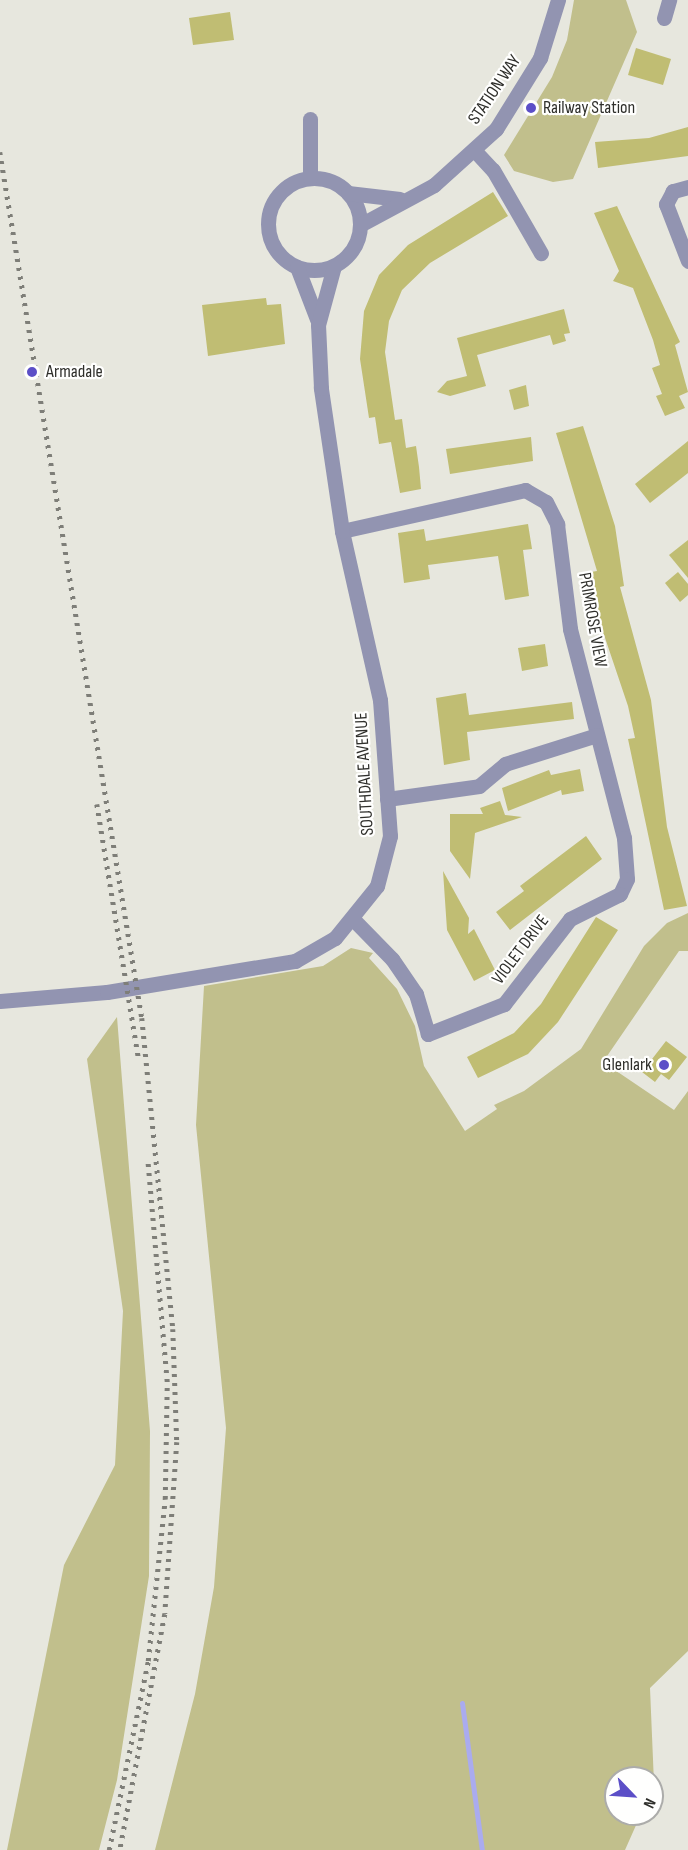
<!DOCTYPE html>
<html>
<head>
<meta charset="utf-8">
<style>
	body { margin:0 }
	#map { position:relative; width:688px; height:1850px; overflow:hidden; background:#e7e7de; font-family:"Sofia Sans Condensed",sans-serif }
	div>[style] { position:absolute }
	.green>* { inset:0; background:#c1bf8c }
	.stream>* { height:5px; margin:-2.5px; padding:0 2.5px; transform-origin:2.5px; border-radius:2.5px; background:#aaabef }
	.building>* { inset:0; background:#c0bd73 }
	.street>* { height:15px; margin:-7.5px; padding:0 7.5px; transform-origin:7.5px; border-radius:7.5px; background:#9294b1 }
	.street>.ring { margin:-7.5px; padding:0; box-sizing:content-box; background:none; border:15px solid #9294b1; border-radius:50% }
	.rail>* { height:4.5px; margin-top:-2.25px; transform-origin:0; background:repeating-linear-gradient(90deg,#7e7e78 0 3px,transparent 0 9px) }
	.dots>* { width:16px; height:16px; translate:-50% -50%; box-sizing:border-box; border:3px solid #fffffe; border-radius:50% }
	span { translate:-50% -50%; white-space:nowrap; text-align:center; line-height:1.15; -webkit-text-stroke:4.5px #fffffe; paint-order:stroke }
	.street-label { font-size:18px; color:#2f2f2b }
	.poi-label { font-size:18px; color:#2f2f2b }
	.left { translate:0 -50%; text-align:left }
	.right { translate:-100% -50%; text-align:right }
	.north { position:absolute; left:604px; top:1766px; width:60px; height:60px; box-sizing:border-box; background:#fffffe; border:2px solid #acacaa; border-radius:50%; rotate:115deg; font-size:16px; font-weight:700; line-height:24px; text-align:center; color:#2f2f2b }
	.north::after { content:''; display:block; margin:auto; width:21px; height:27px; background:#5c4fc7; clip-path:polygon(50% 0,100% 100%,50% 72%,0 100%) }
</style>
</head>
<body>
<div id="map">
	<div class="green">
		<i style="clip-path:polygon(574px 0,626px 0,637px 32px,573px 179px,553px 182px,514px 171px,504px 155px,552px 77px,567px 40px)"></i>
		<i style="clip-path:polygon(688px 913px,688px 951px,679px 951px,603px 1062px,674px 1110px,688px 1091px,688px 1651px,650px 1688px,654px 1783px,652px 1788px,652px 1778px,616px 1778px,616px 1814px,641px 1814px,625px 1850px,155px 1850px,195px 1694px,214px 1587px,226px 1428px,196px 1125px,204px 986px,323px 966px,351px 948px,373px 953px,369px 958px,397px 989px,415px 1026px,424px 1066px,465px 1131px,497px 1109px,494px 1105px,524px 1091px,581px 1049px,644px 946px,667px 923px)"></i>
		<i style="clip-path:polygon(117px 1017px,150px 1431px,149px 1576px,117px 1780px,99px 1850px,7px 1850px,64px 1565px,115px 1465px,123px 1311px,87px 1059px)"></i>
	</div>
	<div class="stream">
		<i style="left:462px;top:1703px;width:148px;rotate:82.3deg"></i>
	</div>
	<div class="building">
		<i style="clip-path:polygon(230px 12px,234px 40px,193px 45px,189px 18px)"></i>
		<i style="clip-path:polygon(636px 48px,671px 59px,663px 85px,628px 75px)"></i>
		<i style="clip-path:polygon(688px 127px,688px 156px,598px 168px,595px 142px,649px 138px)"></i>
		<i style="clip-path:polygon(493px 192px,508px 216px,430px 263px,402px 290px,389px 321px,385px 352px,395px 420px,402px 419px,406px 448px,416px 446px,419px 467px,421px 489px,400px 493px,391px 442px,379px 444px,375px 417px,369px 418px,360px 359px,364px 311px,379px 275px,408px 245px)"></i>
		<i style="clip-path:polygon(617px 206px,680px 342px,675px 345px,688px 392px,679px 396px,685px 408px,665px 416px,656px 396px,662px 394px,652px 368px,660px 365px,653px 340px,633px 288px,613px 281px,619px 271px,594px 213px)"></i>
		<i style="clip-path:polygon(266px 298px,267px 305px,281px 304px,285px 344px,208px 356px,202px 305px)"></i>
		<i style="clip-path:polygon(564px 309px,570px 333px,564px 334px,566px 341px,553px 345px,550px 335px,477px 355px,486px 386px,450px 396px,437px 392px,447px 381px,467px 376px,457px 338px)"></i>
		<i style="clip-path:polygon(526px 385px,529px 406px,514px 410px,509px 390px)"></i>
		<i style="clip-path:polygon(583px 426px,615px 526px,624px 586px,620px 587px,651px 700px,667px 827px,687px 906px,664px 910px,628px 739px,635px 738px,628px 706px,599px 620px,591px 572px,597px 571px,556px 433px)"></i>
		<i style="clip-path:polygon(531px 437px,533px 461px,450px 474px,446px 449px)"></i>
		<i style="clip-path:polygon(688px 441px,688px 473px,650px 503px,635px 484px)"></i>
		<i style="clip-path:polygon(528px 524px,532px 549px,523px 550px,529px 596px,505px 600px,498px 556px,428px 565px,430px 579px,404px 583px,398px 533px,424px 529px,426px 541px)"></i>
		<i style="clip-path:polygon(688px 540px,688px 578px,669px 555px)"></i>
		<i style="clip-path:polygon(678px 572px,688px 584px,688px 595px,680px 602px,665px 583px)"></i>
		<i style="clip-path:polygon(545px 644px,548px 666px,522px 671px,518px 648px)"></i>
		<i style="clip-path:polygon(466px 693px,469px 715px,572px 702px,574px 719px,467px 732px,470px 760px,444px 765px,436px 698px)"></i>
		<i style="clip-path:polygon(580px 769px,584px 791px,562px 795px,561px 790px,508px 811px,502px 788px,549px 770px,551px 775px)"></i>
		<i style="clip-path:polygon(500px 801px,505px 815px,522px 817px,475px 833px,470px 879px,450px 851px,450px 814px,483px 814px,480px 808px)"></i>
		<i style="clip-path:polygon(586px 836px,602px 859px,510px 930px,496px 912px,524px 891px,520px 886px)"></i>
		<i style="clip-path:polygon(443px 871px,469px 918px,468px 934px,474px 929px,495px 970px,474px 981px,447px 930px)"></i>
		<i style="clip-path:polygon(596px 917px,618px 930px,558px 1022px,528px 1054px,478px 1078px,467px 1057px,514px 1033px,541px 1004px)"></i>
		<i style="clip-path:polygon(666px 1041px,687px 1057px,669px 1080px,661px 1074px,655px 1082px,642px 1072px)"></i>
	</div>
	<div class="street">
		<i style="left:664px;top:18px;width:19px;rotate:-74deg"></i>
		<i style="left:475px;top:151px;width:26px;rotate:47deg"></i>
		<i style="left:493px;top:170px;width:96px;rotate:60deg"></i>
		<i class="ring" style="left:268px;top:178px;width:77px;height:77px"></i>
		<i style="left:310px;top:178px;width:59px;rotate:-90deg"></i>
		<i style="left:688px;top:187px;width:16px;rotate:165deg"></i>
		<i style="left:673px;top:191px;width:15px;rotate:118deg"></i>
		<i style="left:666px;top:204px;width:61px;rotate:68.9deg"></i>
		<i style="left:348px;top:193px;width:52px;rotate:6.6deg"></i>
		<i style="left:360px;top:225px;width:84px;rotate:-28.4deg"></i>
		<i style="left:434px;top:185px;width:84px;rotate:-42.1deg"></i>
		<i style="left:496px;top:129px;width:84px;rotate:-58.2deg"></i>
		<i style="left:540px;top:58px;width:61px;rotate:-72.8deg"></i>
		<i style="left:297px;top:267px;width:56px;rotate:69deg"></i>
		<i style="left:342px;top:531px;width:188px;rotate:-12.6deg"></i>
		<i style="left:525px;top:490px;width:24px;rotate:30deg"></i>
		<i style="left:546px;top:502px;width:25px;rotate:63deg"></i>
		<i style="left:557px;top:524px;width:106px;rotate:82.9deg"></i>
		<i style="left:570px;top:629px;width:216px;rotate:75.5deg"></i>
		<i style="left:624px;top:838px;width:41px;rotate:85.8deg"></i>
		<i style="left:627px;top:879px;width:17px;rotate:115deg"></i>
		<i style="left:620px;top:894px;width:56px;rotate:153.4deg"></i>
		<i style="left:570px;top:919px;width:108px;rotate:127.8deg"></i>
		<i style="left:504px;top:1004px;width:82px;rotate:158.5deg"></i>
		<i style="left:428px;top:1034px;width:42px;rotate:-106.7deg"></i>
		<i style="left:416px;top:994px;width:42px;rotate:-124.4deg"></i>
		<i style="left:392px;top:959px;width:56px;rotate:-134.3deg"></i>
		<i style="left:387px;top:799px;width:93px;rotate:-8deg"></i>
		<i style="left:479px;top:786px;width:34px;rotate:-40deg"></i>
		<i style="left:505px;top:764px;width:96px;rotate:-17.5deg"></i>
		<i style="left:0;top:1001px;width:107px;rotate:-4.8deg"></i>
		<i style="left:107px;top:992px;width:191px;rotate:-9.4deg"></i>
		<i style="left:295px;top:961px;width:46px;rotate:-29.9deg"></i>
		<i style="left:335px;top:938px;width:67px;rotate:-51.1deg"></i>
		<i style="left:377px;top:886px;width:52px;rotate:-75.4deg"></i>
		<i style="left:390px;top:836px;width:136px;rotate:-94.2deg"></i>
		<i style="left:380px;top:700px;width:173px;rotate:-102.7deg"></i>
		<i style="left:342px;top:531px;width:145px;rotate:-98.4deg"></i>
		<i style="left:321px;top:388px;width:63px;rotate:-92.7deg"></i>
		<i style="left:318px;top:325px;width:61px;rotate:-74.8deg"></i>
	</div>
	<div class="rail">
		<i style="left:0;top:152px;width:878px;rotate:80.69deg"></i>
		<i style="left:142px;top:1018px;width:313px;rotate:84.3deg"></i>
		<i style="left:173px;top:1329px;width:113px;rotate:88deg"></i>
		<i style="left:177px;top:1442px;width:172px;rotate:94deg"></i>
		<i style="left:165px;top:1614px;width:240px;rotate:100.8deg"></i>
		<i style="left:97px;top:804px;width:260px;rotate:80.7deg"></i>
		<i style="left:109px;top:1850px;width:193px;rotate:-78.3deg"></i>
		<i style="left:148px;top:1661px;width:163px;rotate:-84deg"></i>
		<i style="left:165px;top:1499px;width:117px;rotate:-89deg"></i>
		<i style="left:167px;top:1382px;width:220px;rotate:-95deg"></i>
	</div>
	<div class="dots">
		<i style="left:531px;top:108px;background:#5c4fc7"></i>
		<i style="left:32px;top:372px;background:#5c4fc7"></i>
		<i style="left:664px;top:1065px;background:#5c4fc7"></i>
	</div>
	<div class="street-label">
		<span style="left:495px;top:90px;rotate:-56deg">STATION WAY</span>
		<span style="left:592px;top:620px;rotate:80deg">PRIMROSE VIEW</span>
		<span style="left:365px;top:774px;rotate:-93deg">SOUTHDALE AVENUE</span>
		<span style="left:521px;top:950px;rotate:-53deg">VIOLET DRIVE</span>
	</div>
	<div class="poi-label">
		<span class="left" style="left:543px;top:108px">Railway Station</span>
		<span class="left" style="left:46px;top:372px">Armadale</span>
		<span class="right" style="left:652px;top:1065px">Glenlark</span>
	</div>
	<div class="north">N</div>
</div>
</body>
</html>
